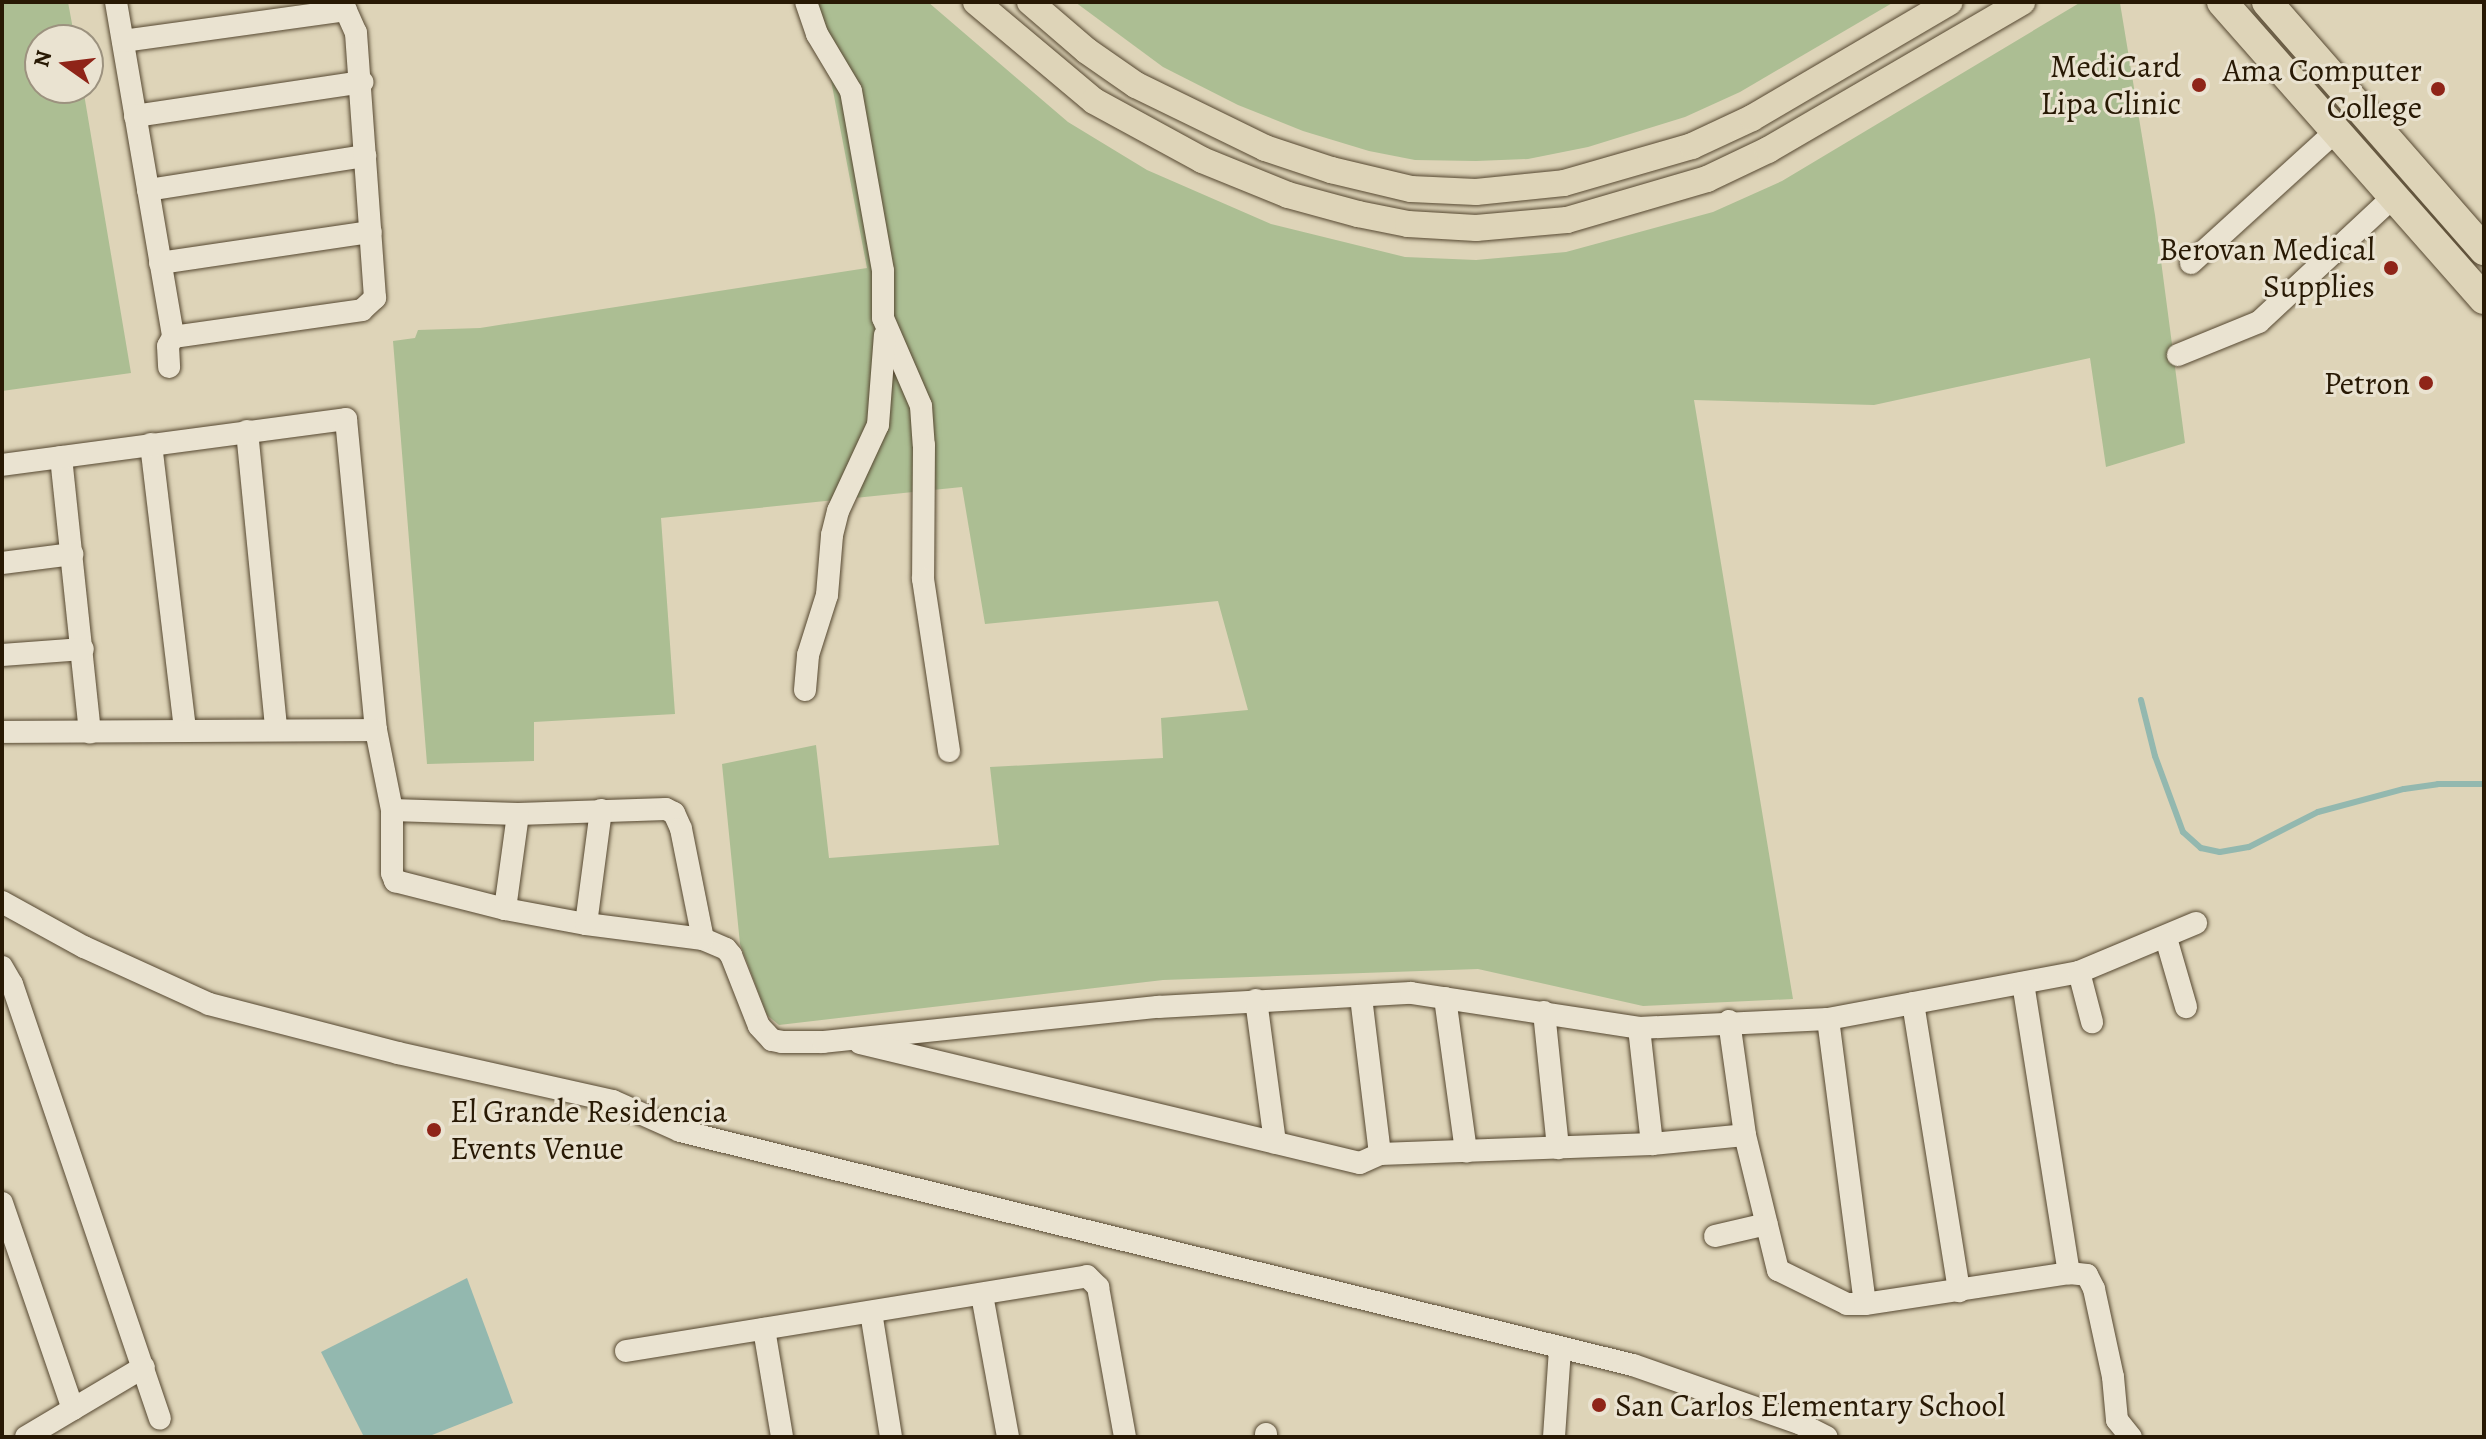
<!DOCTYPE html>
<html>
<head>
<meta charset="utf-8">
<style>
	body { margin:0 }
	#map { position:relative; width:2486px; height:1439px; overflow:hidden; background:#ded4b8; font-family:Alegreya,serif }
	div>[style] { position:absolute }
	.green>* { inset:0; background:#acbe93 }
	.water>* { inset:0; background:#93b8af }
	.stream>* { height:6px; margin:-3px; padding:0 3px; transform-origin:3px; border-radius:3px; background:#93b8af }
	.roads { filter:drop-shadow(0 0 2px #564831) drop-shadow(0 0 2px #564831) }
	.minor>* { height:22px; margin:-11px; padding:0 11px; transform-origin:11px; border-radius:11px; background:#eae3d1 }
	.major>* { height:26px; margin:-13px; padding:0 13px; transform-origin:13px; border-radius:13px; background:#ded4b8 }
	.highway>* { height:30px; margin:-15px; padding:0 15px; transform-origin:15px; border-radius:15px; background:#ded4b8 }
	.dots>* { width:22px; height:22px; translate:-50% -50%; box-sizing:border-box; border:4px solid #eae3d1; border-radius:50% }
	span { translate:-50% -50%; white-space:nowrap; text-align:center; line-height:1.15; -webkit-text-stroke:6px #eae3d1; paint-order:stroke }
	.poi-label { font-size:32px; color:#281904 }
	.right { translate:-100% -50%; text-align:right }
	.left { translate:0 -50%; text-align:left }
	.frame { position:absolute; inset:0; border:4px solid #281904; pointer-events:none }
	.north { position:absolute; left:24px; top:24px; width:80px; height:80px; box-sizing:border-box; background:#eae3d1; border:2px solid #9c927f; border-radius:50%; rotate:284deg; font-size:22px; font-weight:700; line-height:32px; text-align:center; color:#281904 }
	.north::after { content:''; display:block; margin:auto; width:28px; height:36px; background:#8f2418; clip-path:polygon(50% 0,100% 100%,50% 72%,0 100%) }
</style>
</head>
<body>
<div id="map">
	<div class="green">
		<i style="clip-path:polygon(2px 2px,68px 2px,75px 40px,40px 40px,40px 88px,83px 88px,131px 373px,2px 391px)"></i>
		<i style="clip-path:polygon(816px 2px,928px 2px,1068px 122px,1147px 170px,1271px 224px,1405px 257px,1476px 260px,1566px 252px,1713px 212px,1782px 181px,2081px 2px,2126px 2px,2120px 3px,2155px 215px,2185px 443px,2106px 467px,2090px 358px,1874px 405px,1694px 400px,1793px 999px,1643px 1006px,1478px 969px,1163px 980px,779px 1025px,767px 1015px,740px 944px,722px 764px,816px 745px,829px 858px,999px 845px,990px 767px,1163px 758px,1161px 718px,1248px 710px,1218px 601px,985px 624px,962px 487px,661px 518px,675px 714px,534px 722px,534px 761px,427px 764px,393px 341px,415px 338px,418px 330px,480px 328px,867px 268px)"></i>
		<i style="clip-path:polygon(1075px 2px,1894px 2px,1740px 92px,1685px 117px,1588px 147px,1528px 159px,1476px 161px,1415px 160px,1369px 151px,1303px 131px,1238px 105px,1163px 67px)"></i>
	</div>
	<div class="water">
		<i style="clip-path:polygon(467px 1278px,513px 1403px,427px 1437px,364px 1437px,321px 1352px)"></i>
	</div>
	<div class="stream">
		<i style="left:2141px;top:700px;width:58px;rotate:76deg"></i>
		<i style="left:2155px;top:756px;width:81px;rotate:69.8deg"></i>
		<i style="left:2183px;top:832px;width:24px;rotate:42deg"></i>
		<i style="left:2201px;top:848px;width:19px;rotate:12deg"></i>
		<i style="left:2220px;top:852px;width:29px;rotate:-10deg"></i>
		<i style="left:2249px;top:847px;width:77px;rotate:-26.9deg"></i>
		<i style="left:2318px;top:812px;width:89px;rotate:-15deg"></i>
		<i style="left:2404px;top:789px;width:34px;rotate:-8deg"></i>
		<i style="left:2438px;top:784px;width:46px"></i>
	</div>
	<div class="roads">
		<div class="minor">
			<i style="left:116px;top:2px;width:340px;rotate:80.3deg"></i>
			<i style="left:173px;top:337px;width:10px;rotate:119deg"></i>
			<i style="left:168px;top:346px;width:21px;rotate:87deg"></i>
			<i style="left:806px;top:2px;width:34px;rotate:71deg"></i>
			<i style="left:817px;top:34px;width:66px;rotate:59.2deg"></i>
			<i style="left:851px;top:91px;width:183px;rotate:79.9deg"></i>
			<i style="left:883px;top:271px;width:47px;rotate:90deg"></i>
			<i style="left:883px;top:318px;width:96px;rotate:66.6deg"></i>
			<i style="left:921px;top:406px;width:39px;rotate:86deg"></i>
			<i style="left:924px;top:445px;width:134px;rotate:90.4deg"></i>
			<i style="left:923px;top:579px;width:174px;rotate:81.4deg"></i>
			<i style="left:123px;top:41px;width:225px;rotate:-7.9deg"></i>
			<i style="left:135px;top:116px;width:230px;rotate:-8.5deg"></i>
			<i style="left:148px;top:190px;width:220px;rotate:-8.9deg"></i>
			<i style="left:160px;top:263px;width:213px;rotate:-8.4deg"></i>
			<i style="left:2191px;top:263px;width:196px;rotate:-42.3deg"></i>
			<i style="left:173px;top:337px;width:191px;rotate:-8.1deg"></i>
			<i style="left:362px;top:310px;width:18px;rotate:-43deg"></i>
			<i style="left:375px;top:298px;width:266px;rotate:-94.1deg"></i>
			<i style="left:356px;top:33px;width:34px;rotate:-114deg"></i>
			<i style="left:2178px;top:355px;width:87px;rotate:-22.2deg"></i>
			<i style="left:2259px;top:322px;width:185px;rotate:-43deg"></i>
			<i style="left:247px;top:431px;width:297px;rotate:84.4deg"></i>
			<i style="left:151px;top:444px;width:287px;rotate:83.2deg"></i>
			<i style="left:61px;top:457px;width:277px;rotate:84deg"></i>
			<i style="left:2px;top:465px;width:347px;rotate:-7.6deg"></i>
			<i style="left:346px;top:419px;width:312px;rotate:84.5deg"></i>
			<i style="left:376px;top:730px;width:82px;rotate:78.7deg"></i>
			<i style="left:392px;top:810px;width:63px;rotate:90deg"></i>
			<i style="left:392px;top:873px;width:9px;rotate:69deg"></i>
			<i style="left:395px;top:881px;width:114px;rotate:14.3deg"></i>
			<i style="left:505px;top:909px;width:82px;rotate:10.5deg"></i>
			<i style="left:586px;top:924px;width:118px;rotate:7.3deg"></i>
			<i style="left:703px;top:939px;width:25px;rotate:23deg"></i>
			<i style="left:726px;top:949px;width:8px;rotate:50deg"></i>
			<i style="left:731px;top:955px;width:76px;rotate:68.5deg"></i>
			<i style="left:759px;top:1026px;width:19px;rotate:47deg"></i>
			<i style="left:772px;top:1040px;width:10px;rotate:11deg"></i>
			<i style="left:782px;top:1042px;width:41px"></i>
			<i style="left:823px;top:1042px;width:337px;rotate:-6deg"></i>
			<i style="left:1158px;top:1007px;width:253px;rotate:-3.2deg"></i>
			<i style="left:1411px;top:993px;width:231px;rotate:8.7deg"></i>
			<i style="left:1639px;top:1028px;width:189px;rotate:-2.7deg"></i>
			<i style="left:1828px;top:1019px;width:255px;rotate:-10.6deg"></i>
			<i style="left:2079px;top:972px;width:127px;rotate:-22.7deg"></i>
			<i style="left:2px;top:563px;width:71px;rotate:-7.3deg"></i>
			<i style="left:2px;top:655px;width:81px;rotate:-4.2deg"></i>
			<i style="left:805px;top:690px;width:35px;rotate:-85deg"></i>
			<i style="left:808px;top:655px;width:63px;rotate:-72.4deg"></i>
			<i style="left:827px;top:595px;width:60px;rotate:-85.2deg"></i>
			<i style="left:832px;top:535px;width:25px;rotate:-76deg"></i>
			<i style="left:838px;top:511px;width:95px;rotate:-65.1deg"></i>
			<i style="left:878px;top:425px;width:90px;rotate:-85.6deg"></i>
			<i style="left:2px;top:732px;width:374px;rotate:-0.3deg"></i>
			<i style="left:392px;top:810px;width:126px;rotate:1.8deg"></i>
			<i style="left:518px;top:814px;width:148px;rotate:-1.9deg"></i>
			<i style="left:666px;top:809px;width:9px;rotate:27deg"></i>
			<i style="left:674px;top:813px;width:17px;rotate:66deg"></i>
			<i style="left:681px;top:829px;width:112px;rotate:78.7deg"></i>
			<i style="left:2px;top:902px;width:94px;rotate:28.8deg"></i>
			<i style="left:84px;top:947px;width:137px;rotate:24.5deg"></i>
			<i style="left:209px;top:1004px;width:195px;rotate:14.5deg"></i>
			<i style="left:398px;top:1053px;width:220px;rotate:12.6deg"></i>
			<i style="left:613px;top:1101px;width:73px;rotate:24.1deg"></i>
			<i style="left:680px;top:1131px;width:981px;rotate:13.8deg"></i>
			<i style="left:1633px;top:1365px;width:176px;rotate:19.3deg"></i>
			<i style="left:1799px;top:1423px;width:31px;rotate:27deg"></i>
			<i style="left:505px;top:909px;width:96px;rotate:-82.2deg"></i>
			<i style="left:586px;top:924px;width:115px;rotate:-82.5deg"></i>
			<i style="left:2166px;top:938px;width:72px;rotate:73.8deg"></i>
			<i style="left:2px;top:967px;width:20px;rotate:60deg"></i>
			<i style="left:12px;top:984px;width:459px;rotate:71.2deg"></i>
			<i style="left:2079px;top:972px;width:52px;rotate:75.4deg"></i>
			<i style="left:2023px;top:983px;width:294px;rotate:81deg"></i>
			<i style="left:1361px;top:997px;width:158px;rotate:83.1deg"></i>
			<i style="left:1445px;top:998px;width:155px;rotate:82.2deg"></i>
			<i style="left:1256px;top:1000px;width:144px;rotate:82.4deg"></i>
			<i style="left:1913px;top:1003px;width:292px;rotate:80.9deg"></i>
			<i style="left:1544px;top:1012px;width:137px;rotate:84.1deg"></i>
			<i style="left:1828px;top:1019px;width:287px;rotate:82.6deg"></i>
			<i style="left:1729px;top:1021px;width:115px;rotate:82deg"></i>
			<i style="left:1745px;top:1135px;width:139px;rotate:76.3deg"></i>
			<i style="left:1778px;top:1270px;width:77px;rotate:26.2deg"></i>
			<i style="left:1847px;top:1304px;width:18px"></i>
			<i style="left:1865px;top:1304px;width:206px;rotate:-8.6deg"></i>
			<i style="left:2069px;top:1273px;width:18px;rotate:6deg"></i>
			<i style="left:2087px;top:1275px;width:16px;rotate:63deg"></i>
			<i style="left:2094px;top:1289px;width:90px;rotate:77.8deg"></i>
			<i style="left:2113px;top:1377px;width:43px;rotate:84.7deg"></i>
			<i style="left:2117px;top:1420px;width:22px;rotate:51deg"></i>
			<i style="left:1639px;top:1028px;width:117px;rotate:83.6deg"></i>
			<i style="left:860px;top:1043px;width:514px;rotate:13.5deg"></i>
			<i style="left:1360px;top:1163px;width:22px;rotate:-24deg"></i>
			<i style="left:1380px;top:1154px;width:272px;rotate:-2.1deg"></i>
			<i style="left:1652px;top:1144px;width:93px;rotate:-5.5deg"></i>
			<i style="left:2px;top:1203px;width:218px;rotate:71deg"></i>
			<i style="left:1715px;top:1236px;width:53px;rotate:-13deg"></i>
			<i style="left:982px;top:1295px;width:144px;rotate:79.6deg"></i>
			<i style="left:871px;top:1312px;width:127px;rotate:80.9deg"></i>
			<i style="left:764px;top:1329px;width:109px;rotate:80.5deg"></i>
			<i style="left:626px;top:1351px;width:467px;rotate:-9.2deg"></i>
			<i style="left:1087px;top:1276px;width:16px;rotate:45deg"></i>
			<i style="left:1098px;top:1287px;width:152px;rotate:79.8deg"></i>
			<i style="left:1266px;top:1434px;width:3px;rotate:90deg"></i>
			<i style="left:26px;top:1437px;width:137px;rotate:-30.7deg"></i>
			<i style="left:1554px;top:1437px;width:89px;rotate:-86.1deg"></i>
		</div>
		<div class="major">
			<i style="left:976px;top:2px;width:154px;rotate:40deg"></i>
			<i style="left:1094px;top:101px;width:123px;rotate:28.6deg"></i>
			<i style="left:1202px;top:160px;width:93px;rotate:22.1deg"></i>
			<i style="left:1288px;top:195px;width:73px;rotate:15.2deg"></i>
			<i style="left:1358px;top:214px;width:51px;rotate:11.3deg"></i>
			<i style="left:1408px;top:224px;width:68px;rotate:3.4deg"></i>
			<i style="left:1476px;top:228px;width:91px;rotate:-5deg"></i>
			<i style="left:1567px;top:220px;width:146px;rotate:-16.3deg"></i>
			<i style="left:1707px;top:179px;width:68px;rotate:-25.4deg"></i>
			<i style="left:1768px;top:150px;width:294px;rotate:-30.2deg"></i>
			<i style="left:1030px;top:2px;width:75px;rotate:40.7deg"></i>
			<i style="left:1087px;top:51px;width:60px;rotate:34.8deg"></i>
			<i style="left:1136px;top:85px;width:144px;rotate:26deg"></i>
			<i style="left:1265px;top:148px;width:70px;rotate:18.4deg"></i>
			<i style="left:1331px;top:170px;width:82px;rotate:13.4deg"></i>
			<i style="left:1411px;top:189px;width:65px;rotate:2.6deg"></i>
			<i style="left:1476px;top:192px;width:88px;rotate:-5.8deg"></i>
			<i style="left:1564px;top:183px;width:133px;rotate:-16.1deg"></i>
			<i style="left:1692px;top:146px;width:66px;rotate:-25deg"></i>
			<i style="left:1752px;top:118px;width:229px;rotate:-30.4deg"></i>
		</div>
		<div class="highway">
			<i style="left:2222px;top:2px;width:396px;rotate:48.6deg"></i>
			<i style="left:2267px;top:2px;width:330px;rotate:48.8deg"></i>
		</div>
	</div>
	<div class="dots">
		<i style="left:2199px;top:85px;background:#8f2418"></i>
		<i style="left:2438px;top:89px;background:#8f2418"></i>
		<i style="left:2391px;top:268px;background:#8f2418"></i>
		<i style="left:2426px;top:383px;background:#8f2418"></i>
		<i style="left:434px;top:1130px;background:#8f2418"></i>
		<i style="left:1599px;top:1405px;background:#8f2418"></i>
	</div>
	<div class="poi-label">
		<span class="right" style="left:2181px;top:85px">MediCard<br>Lipa Clinic</span>
		<span class="right" style="left:2422px;top:89px">Ama Computer<br>College</span>
		<span class="right" style="left:2375px;top:268px">Berovan Medical<br>Supplies</span>
		<span class="right" style="left:2410px;top:383px">Petron</span>
		<span class="left" style="left:450px;top:1130px">El Grande Residencia<br>Events Venue</span>
		<span class="left" style="left:1615px;top:1405px">San Carlos Elementary School</span>
	</div>
	<div class="frame"></div>
	<div class="north">N</div>
</div>
</body>
</html>
